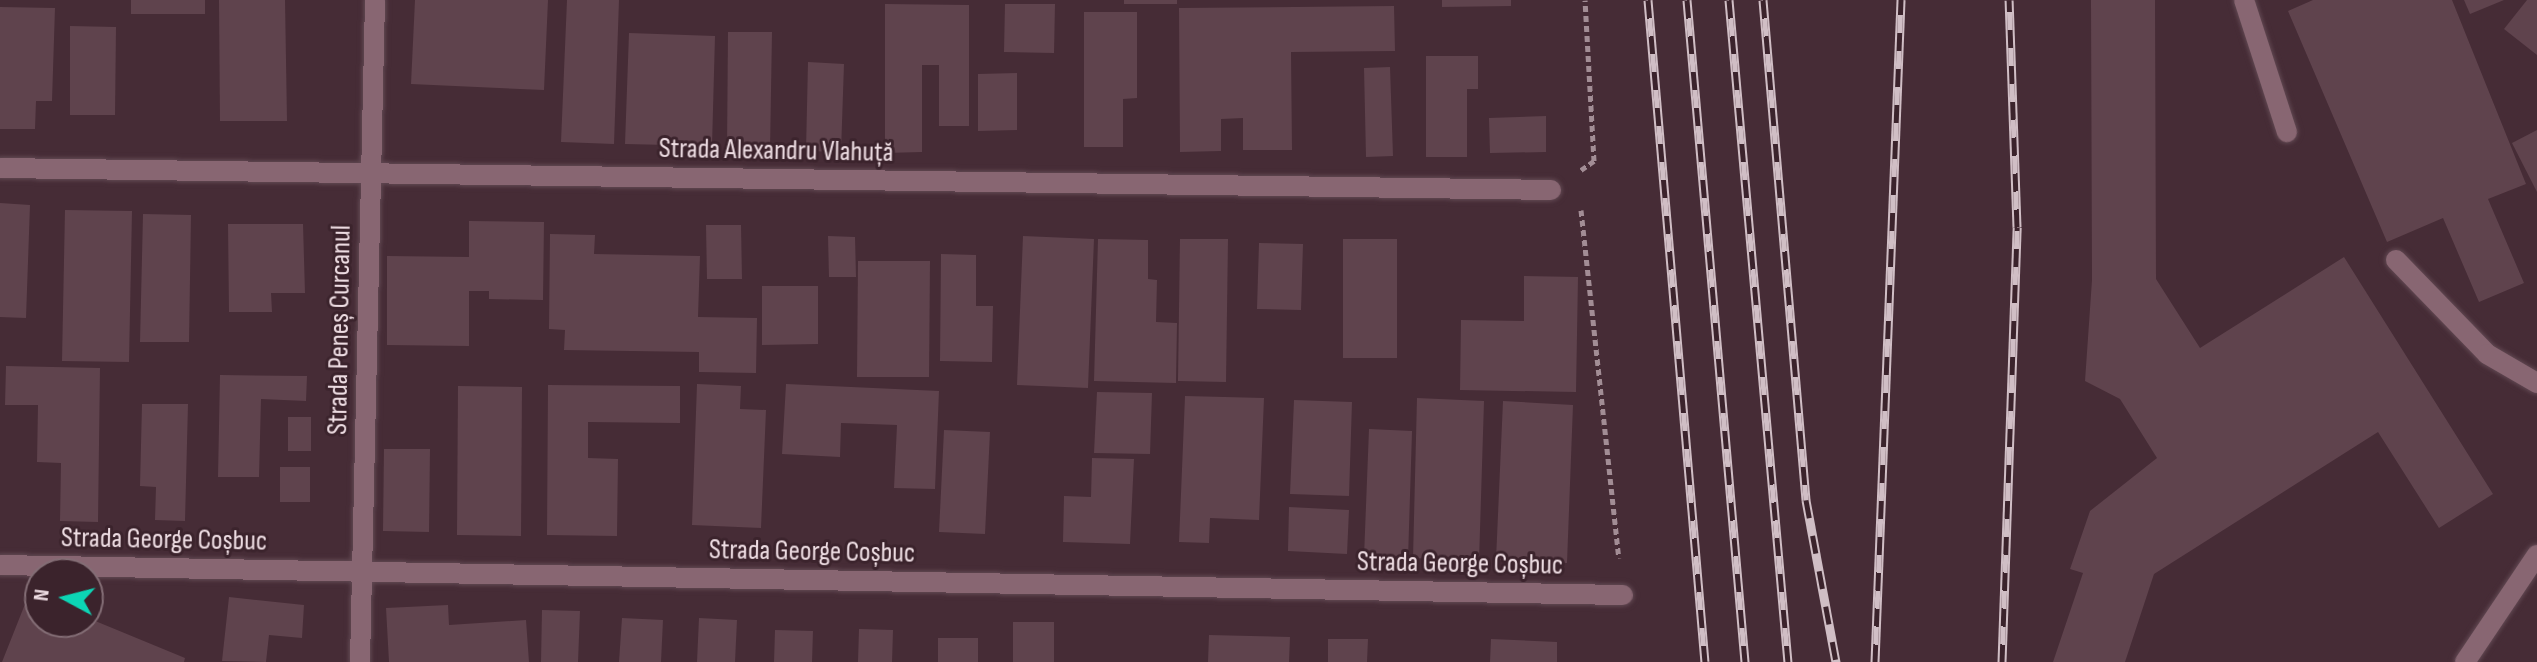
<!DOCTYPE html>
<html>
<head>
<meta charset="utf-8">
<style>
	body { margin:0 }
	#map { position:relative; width:2537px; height:662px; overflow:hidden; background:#462c36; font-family:"Sofia Sans Condensed",sans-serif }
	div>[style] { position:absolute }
	.building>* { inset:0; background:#5f434d }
	.path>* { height:5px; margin-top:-2.5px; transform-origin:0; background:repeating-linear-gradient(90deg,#a28d95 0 6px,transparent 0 10px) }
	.roads { filter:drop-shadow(0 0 2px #614852) drop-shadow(0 0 2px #614852) }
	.minor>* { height:20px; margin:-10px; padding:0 10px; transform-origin:10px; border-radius:10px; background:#886672 }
	.rail>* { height:9px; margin-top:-4.5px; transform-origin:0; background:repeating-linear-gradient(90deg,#3b232c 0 18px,#d0bec5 0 36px); box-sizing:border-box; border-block:2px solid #d0bec5 }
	span { translate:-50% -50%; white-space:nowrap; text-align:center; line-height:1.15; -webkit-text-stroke:6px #3b232c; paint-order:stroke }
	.street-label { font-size:28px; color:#eedde3 }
	.north { position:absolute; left:24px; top:558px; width:80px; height:80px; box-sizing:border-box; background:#3b232c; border:2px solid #836d75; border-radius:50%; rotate:277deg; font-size:22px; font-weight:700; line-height:32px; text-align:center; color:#eedde3 }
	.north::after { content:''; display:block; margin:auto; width:28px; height:36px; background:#0cd5b5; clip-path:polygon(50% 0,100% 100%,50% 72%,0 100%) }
</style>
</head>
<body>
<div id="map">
	<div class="building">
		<i style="clip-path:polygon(131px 0,205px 0,205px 14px,131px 14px)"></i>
		<i style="clip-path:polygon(219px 0,285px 0,287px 121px,220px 121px)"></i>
		<i style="clip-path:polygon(415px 0,548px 0,544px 90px,411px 84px)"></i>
		<i style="clip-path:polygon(567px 0,619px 0,614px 144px,561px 142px)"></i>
		<i style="clip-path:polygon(1124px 0,1177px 0,1177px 4px,1124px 4px)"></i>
		<i style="clip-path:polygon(1442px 0,1511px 0,1511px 6px,1442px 7px)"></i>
		<i style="clip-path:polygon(2091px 0,2155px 0,2156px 279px,2200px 348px,2344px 257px,2493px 494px,2439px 528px,2378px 432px,2154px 574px,2125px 662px,2053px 662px,2083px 573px,2070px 569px,2090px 511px,2157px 458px,2120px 399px,2085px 381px,2092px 280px)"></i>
		<i style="clip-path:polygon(2313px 0,2452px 0,2526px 184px,2488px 199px,2524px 283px,2479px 302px,2443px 218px,2387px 242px,2288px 11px)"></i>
		<i style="clip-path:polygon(2464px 0,2504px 0,2470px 14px)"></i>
		<i style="clip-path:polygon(2527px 0,2537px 0,2537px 55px,2504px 29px)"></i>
		<i style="clip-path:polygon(885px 4px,969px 5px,969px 126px,939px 126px,939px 65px,922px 65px,922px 152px,885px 153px)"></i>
		<i style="clip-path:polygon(1005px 4px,1055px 4px,1054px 53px,1004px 52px)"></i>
		<i style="clip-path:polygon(1394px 6px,1395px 51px,1291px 52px,1292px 150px,1243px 150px,1243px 118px,1221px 119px,1221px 151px,1180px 152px,1179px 8px)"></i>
		<i style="clip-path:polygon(0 7px,55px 8px,52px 101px,36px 101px,35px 129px,0 129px)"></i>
		<i style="clip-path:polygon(1084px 12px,1137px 12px,1137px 98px,1123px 99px,1123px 147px,1084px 147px)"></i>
		<i style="clip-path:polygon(70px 26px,116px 27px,115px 115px,70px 115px)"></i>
		<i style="clip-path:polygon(728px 32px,772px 32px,770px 150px,727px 149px)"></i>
		<i style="clip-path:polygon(629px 33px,715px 36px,712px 146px,625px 144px)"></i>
		<i style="clip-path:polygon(1426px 56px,1478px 56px,1478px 89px,1467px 89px,1467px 157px,1426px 157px)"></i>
		<i style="clip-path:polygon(808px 62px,844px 64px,841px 152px,806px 151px)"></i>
		<i style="clip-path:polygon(1390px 67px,1393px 156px,1366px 157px,1364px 68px)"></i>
		<i style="clip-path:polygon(1017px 73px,1017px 130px,978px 131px,978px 74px)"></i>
		<i style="clip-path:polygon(1546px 116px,1546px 152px,1490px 153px,1489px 118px)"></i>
		<i style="clip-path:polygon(2537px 130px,2537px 192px,2512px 143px)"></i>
		<i style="clip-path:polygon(0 203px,30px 205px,26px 318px,0 317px)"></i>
		<i style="clip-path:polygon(65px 210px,132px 211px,129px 362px,62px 361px)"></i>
		<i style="clip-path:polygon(143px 214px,191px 215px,189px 342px,140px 342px)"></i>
		<i style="clip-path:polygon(469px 221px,544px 222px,543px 300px,489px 299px,489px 291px,469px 291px,469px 346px,387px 345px,387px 256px,469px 257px)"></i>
		<i style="clip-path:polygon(228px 224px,303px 224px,305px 293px,271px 293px,272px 312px,229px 312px)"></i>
		<i style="clip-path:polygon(706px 225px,741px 225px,742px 279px,707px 279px)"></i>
		<i style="clip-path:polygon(550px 234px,595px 235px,594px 254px,700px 256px,698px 317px,757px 318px,756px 373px,699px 372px,699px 352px,564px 350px,565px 330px,549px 329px)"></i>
		<i style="clip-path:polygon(828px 236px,855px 237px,856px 277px,829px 277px)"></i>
		<i style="clip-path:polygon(1023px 236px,1094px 239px,1088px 388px,1017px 385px)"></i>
		<i style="clip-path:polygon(1098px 239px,1148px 240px,1148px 279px,1157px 280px,1156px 322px,1177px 323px,1176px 383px,1094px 381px)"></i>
		<i style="clip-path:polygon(1180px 239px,1228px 239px,1226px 382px,1178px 381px)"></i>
		<i style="clip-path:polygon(1343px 239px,1397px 239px,1397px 358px,1343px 358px)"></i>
		<i style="clip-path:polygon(1259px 243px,1303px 244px,1301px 310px,1257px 309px)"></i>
		<i style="clip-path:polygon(941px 254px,976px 255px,976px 306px,993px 306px,992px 362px,940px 361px)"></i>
		<i style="clip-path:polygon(858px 261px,930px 261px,929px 377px,857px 377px)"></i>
		<i style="clip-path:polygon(1524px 276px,1578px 277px,1576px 392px,1460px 390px,1461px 320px,1524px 321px)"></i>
		<i style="clip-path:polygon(762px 286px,818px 286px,818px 344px,762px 345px)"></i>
		<i style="clip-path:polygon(6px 366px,100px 368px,98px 522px,60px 521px,61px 463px,37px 462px,38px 405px,5px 405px)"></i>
		<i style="clip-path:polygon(220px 375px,307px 376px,306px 401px,261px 399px,259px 477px,218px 477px)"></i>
		<i style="clip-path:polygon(697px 384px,741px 386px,740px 409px,766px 410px,761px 528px,692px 525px)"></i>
		<i style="clip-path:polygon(786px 384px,939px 391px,935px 489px,894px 488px,897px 425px,841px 423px,840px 457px,782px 454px)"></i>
		<i style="clip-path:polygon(548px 385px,680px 386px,680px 423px,588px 422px,588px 458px,618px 459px,617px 536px,547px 535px)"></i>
		<i style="clip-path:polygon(458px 386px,522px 387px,521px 536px,457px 535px)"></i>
		<i style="clip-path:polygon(1097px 392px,1152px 393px,1150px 454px,1094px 453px)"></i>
		<i style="clip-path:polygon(1185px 396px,1264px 398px,1259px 520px,1210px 518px,1209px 543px,1179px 542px)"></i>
		<i style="clip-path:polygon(1417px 398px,1484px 401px,1479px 561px,1413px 558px)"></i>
		<i style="clip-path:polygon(1294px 400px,1352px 402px,1349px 496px,1290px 494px)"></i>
		<i style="clip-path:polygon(1503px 401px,1573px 405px,1567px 563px,1496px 560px)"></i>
		<i style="clip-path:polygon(142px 404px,188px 404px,185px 521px,155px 520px,156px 487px,140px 486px)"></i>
		<i style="clip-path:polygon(288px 417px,311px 417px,311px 451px,288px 451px)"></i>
		<i style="clip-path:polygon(1369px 429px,1412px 431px,1408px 559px,1364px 557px)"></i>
		<i style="clip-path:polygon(944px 430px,990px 432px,985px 534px,939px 532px)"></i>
		<i style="clip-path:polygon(384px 449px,430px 449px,429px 532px,383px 531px)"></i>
		<i style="clip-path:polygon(1092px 458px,1134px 459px,1130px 544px,1063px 542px,1064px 496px,1091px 497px)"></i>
		<i style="clip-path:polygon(280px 467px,310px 467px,310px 502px,280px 502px)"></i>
		<i style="clip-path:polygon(1289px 507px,1349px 510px,1347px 554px,1288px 551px)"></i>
		<i style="clip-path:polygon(29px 594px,40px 599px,40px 622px,88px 622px,88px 618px,185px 658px,184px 662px,2px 662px)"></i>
		<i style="clip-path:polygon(229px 597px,304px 605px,302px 638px,269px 635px,266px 662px,222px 661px)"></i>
		<i style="clip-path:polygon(448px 605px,449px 625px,526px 620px,529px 662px,389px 662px,386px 608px)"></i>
		<i style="clip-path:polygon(542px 610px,580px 611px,578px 662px,541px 662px)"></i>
		<i style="clip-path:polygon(622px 618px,663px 620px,661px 662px,619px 662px)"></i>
		<i style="clip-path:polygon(699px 618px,737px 620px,735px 662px,697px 662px)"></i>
		<i style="clip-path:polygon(1013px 622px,1054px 622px,1054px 662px,1013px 662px)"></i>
		<i style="clip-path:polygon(859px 629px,893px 630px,892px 662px,858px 662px)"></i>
		<i style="clip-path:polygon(775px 630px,813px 631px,812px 662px,774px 662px)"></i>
		<i style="clip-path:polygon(1209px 635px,1290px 637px,1289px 662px,1208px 662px)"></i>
		<i style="clip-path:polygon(938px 638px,978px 638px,978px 662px,938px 662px)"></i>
		<i style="clip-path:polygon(1328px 639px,1368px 639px,1367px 662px,1328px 662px)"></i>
		<i style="clip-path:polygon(1491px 639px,1557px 642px,1557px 662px,1490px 662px)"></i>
	</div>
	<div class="path">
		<i style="left:1581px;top:170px;width:16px;rotate:-35deg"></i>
		<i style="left:1594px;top:161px;width:161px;rotate:-93.2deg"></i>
		<i style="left:1581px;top:210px;width:350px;rotate:83.8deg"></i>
	</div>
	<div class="roads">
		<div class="minor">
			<i style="left:2244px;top:0;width:139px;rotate:72deg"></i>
			<i style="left:0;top:168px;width:1551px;rotate:0.81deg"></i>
			<i style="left:2396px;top:260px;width:131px;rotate:45.9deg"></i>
			<i style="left:2487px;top:354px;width:58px;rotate:30.1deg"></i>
			<i style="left:0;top:565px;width:1623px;rotate:1.06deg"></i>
			<i style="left:360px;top:662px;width:662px;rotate:-88.7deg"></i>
			<i style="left:2465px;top:662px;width:129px;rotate:-56.1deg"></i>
		</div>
	</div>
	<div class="rail">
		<i style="left:1648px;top:0;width:664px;rotate:85.08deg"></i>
		<i style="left:1687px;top:0;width:665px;rotate:84.99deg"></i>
		<i style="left:1729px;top:0;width:665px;rotate:84.91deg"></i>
		<i style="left:1763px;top:0;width:502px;rotate:85.08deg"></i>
		<i style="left:1806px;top:500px;width:165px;rotate:79.5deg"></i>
		<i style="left:1875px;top:662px;width:663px;rotate:-87.75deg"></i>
		<i style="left:2002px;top:662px;width:435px;rotate:-88deg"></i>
		<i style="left:2017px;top:227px;width:227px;rotate:-92deg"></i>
	</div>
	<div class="street-label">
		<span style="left:776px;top:151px;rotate:1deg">Strada Alexandru Vlahuță</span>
		<span style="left:340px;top:330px;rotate:-89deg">Strada Peneș Curcanul</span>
		<span style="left:164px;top:540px;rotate:1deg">Strada George Coșbuc</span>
		<span style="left:812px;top:552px;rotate:1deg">Strada George Coșbuc</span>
		<span style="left:1460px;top:564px;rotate:1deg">Strada George Coșbuc</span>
	</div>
	<div class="north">N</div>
</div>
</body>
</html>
